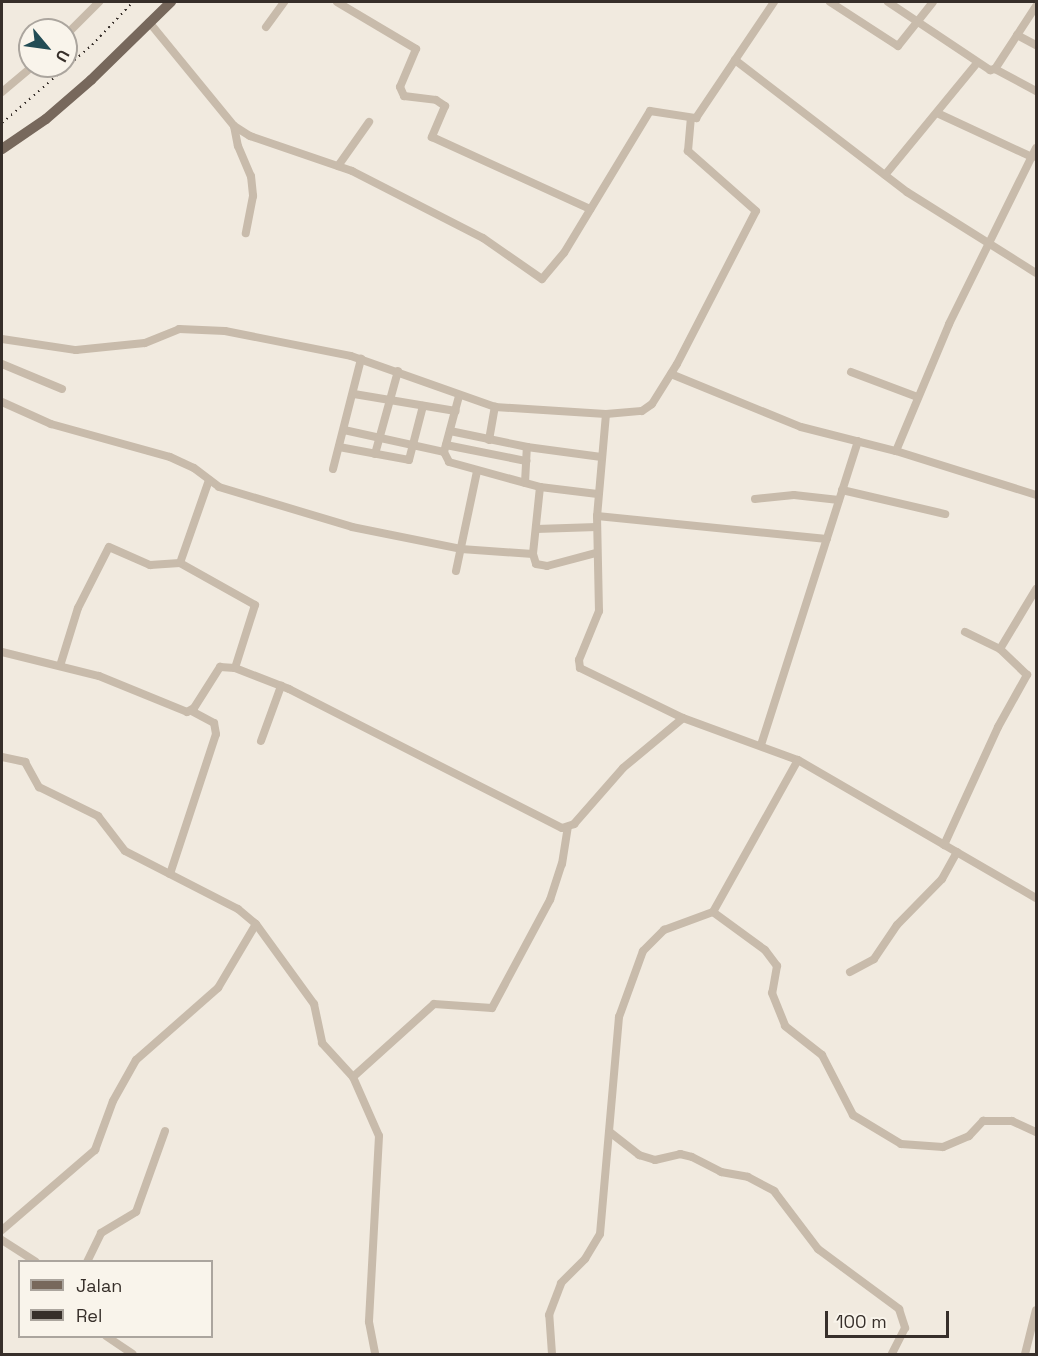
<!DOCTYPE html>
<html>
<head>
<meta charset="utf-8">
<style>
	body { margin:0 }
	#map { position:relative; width:1038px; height:1356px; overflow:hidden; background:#f1eadf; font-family:"Space Grotesk",sans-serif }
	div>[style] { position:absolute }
	.minor>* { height:8px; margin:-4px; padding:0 4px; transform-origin:4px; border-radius:4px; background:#c8bbab }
	.major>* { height:10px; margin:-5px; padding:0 5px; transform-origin:5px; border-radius:5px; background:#77685c }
	.rail>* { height:2px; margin-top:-1px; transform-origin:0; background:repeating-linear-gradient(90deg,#372f2a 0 1.5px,transparent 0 6px) }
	span { translate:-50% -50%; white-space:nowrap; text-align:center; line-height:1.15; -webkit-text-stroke:4.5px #f9f4eb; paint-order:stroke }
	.frame { position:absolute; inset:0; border:3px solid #372f2a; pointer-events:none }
	.legend { position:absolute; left:18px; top:1260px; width:195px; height:78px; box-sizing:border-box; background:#f9f4eb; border:2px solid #aba59e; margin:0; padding:8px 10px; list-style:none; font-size:18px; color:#372f2a }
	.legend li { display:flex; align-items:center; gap:12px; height:30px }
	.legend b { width:30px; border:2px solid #aba59e }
	.north { position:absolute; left:18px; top:18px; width:60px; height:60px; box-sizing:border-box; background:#f9f4eb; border:2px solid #aba59e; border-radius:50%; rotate:119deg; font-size:16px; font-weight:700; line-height:24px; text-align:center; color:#372f2a }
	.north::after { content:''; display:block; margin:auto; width:21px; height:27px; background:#224c55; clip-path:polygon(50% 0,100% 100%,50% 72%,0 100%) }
	.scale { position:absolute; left:825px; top:1311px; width:124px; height:27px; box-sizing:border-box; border:3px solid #372f2a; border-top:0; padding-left:8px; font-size:18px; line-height:21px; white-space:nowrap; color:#372f2a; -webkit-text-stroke:4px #f9f4eb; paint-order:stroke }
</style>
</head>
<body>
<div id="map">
	<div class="minor">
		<i style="left:337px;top:2px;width:92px;rotate:30.7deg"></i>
		<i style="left:416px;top:49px;width:41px;rotate:112.8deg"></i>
		<i style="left:400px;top:87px;width:10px;rotate:66deg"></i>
		<i style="left:404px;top:96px;width:32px;rotate:7deg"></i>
		<i style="left:436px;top:100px;width:11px;rotate:34deg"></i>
		<i style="left:445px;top:106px;width:34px;rotate:113deg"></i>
		<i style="left:432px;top:137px;width:174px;rotate:24.5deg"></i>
		<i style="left:774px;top:2px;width:70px;rotate:123.9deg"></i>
		<i style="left:735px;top:60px;width:217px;rotate:37.5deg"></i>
		<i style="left:907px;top:192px;width:152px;rotate:32.1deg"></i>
		<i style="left:830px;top:2px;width:81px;rotate:32.9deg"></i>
		<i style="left:898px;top:46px;width:56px;rotate:-51.5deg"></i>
		<i style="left:888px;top:2px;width:123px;rotate:33.7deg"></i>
		<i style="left:990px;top:70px;width:5px;rotate:-11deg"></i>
		<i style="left:995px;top:69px;width:75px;rotate:-56.9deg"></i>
		<i style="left:149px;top:22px;width:134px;rotate:50.7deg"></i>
		<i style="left:234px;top:126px;width:19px;rotate:32deg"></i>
		<i style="left:250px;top:136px;width:108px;rotate:18.9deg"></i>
		<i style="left:352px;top:171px;width:147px;rotate:27.1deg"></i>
		<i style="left:483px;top:238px;width:72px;rotate:34.8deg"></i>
		<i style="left:542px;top:279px;width:34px;rotate:-50deg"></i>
		<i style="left:564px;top:253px;width:166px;rotate:-58.8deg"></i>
		<i style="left:650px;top:111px;width:47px;rotate:8.7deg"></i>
		<i style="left:696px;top:118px;width:70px;rotate:-56.1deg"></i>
		<i style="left:266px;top:27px;width:31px;rotate:-54deg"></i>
		<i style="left:66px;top:35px;width:47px;rotate:-45deg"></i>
		<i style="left:1017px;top:35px;width:21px;rotate:28deg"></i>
		<i style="left:995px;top:69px;width:47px;rotate:28.2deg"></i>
		<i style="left:2px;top:92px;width:40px;rotate:-40deg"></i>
		<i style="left:937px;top:113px;width:105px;rotate:24.9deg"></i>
		<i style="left:234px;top:126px;width:20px;rotate:79deg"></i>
		<i style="left:238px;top:146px;width:33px;rotate:67deg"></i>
		<i style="left:251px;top:176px;width:20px;rotate:84deg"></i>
		<i style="left:253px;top:196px;width:38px;rotate:101deg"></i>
		<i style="left:338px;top:166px;width:54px;rotate:-54.8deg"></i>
		<i style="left:885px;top:175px;width:145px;rotate:-50.6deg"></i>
		<i style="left:2px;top:339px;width:75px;rotate:8.5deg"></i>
		<i style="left:76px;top:350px;width:69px;rotate:-5.8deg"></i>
		<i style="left:145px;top:343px;width:37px;rotate:-22deg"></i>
		<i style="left:179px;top:329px;width:46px;rotate:2.5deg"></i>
		<i style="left:225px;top:331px;width:128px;rotate:11.2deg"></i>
		<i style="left:351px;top:356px;width:153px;rotate:19.5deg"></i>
		<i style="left:495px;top:407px;width:111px;rotate:3.6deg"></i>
		<i style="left:606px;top:414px;width:36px;rotate:-5deg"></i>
		<i style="left:642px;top:411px;width:12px;rotate:-35deg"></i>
		<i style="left:652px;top:404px;width:47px;rotate:-58deg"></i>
		<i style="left:677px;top:364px;width:172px;rotate:-62.7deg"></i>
		<i style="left:756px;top:211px;width:91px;rotate:-138.6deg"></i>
		<i style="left:688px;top:151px;width:32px;rotate:-85deg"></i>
		<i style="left:2px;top:364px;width:65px;rotate:22.6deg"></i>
		<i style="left:851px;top:372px;width:71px;rotate:20.7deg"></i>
		<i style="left:671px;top:374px;width:140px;rotate:22.2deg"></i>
		<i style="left:801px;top:427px;width:98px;rotate:14.2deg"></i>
		<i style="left:896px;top:451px;width:147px;rotate:17.4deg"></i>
		<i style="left:354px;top:394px;width:103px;rotate:9.5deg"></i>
		<i style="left:459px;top:396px;width:58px;rotate:105deg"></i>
		<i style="left:444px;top:452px;width:11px;rotate:63deg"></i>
		<i style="left:449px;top:462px;width:94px;rotate:15.4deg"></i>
		<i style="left:540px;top:487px;width:58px;rotate:6.9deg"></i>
		<i style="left:2px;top:402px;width:54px;rotate:24.2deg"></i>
		<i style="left:51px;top:424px;width:123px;rotate:15.5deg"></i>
		<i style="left:170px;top:457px;width:26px;rotate:25deg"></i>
		<i style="left:194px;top:468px;width:31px;rotate:37deg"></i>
		<i style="left:219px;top:487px;width:139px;rotate:16.7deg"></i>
		<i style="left:352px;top:527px;width:111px;rotate:11.4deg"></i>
		<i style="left:461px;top:549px;width:72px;rotate:4deg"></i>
		<i style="left:606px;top:414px;width:102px;rotate:95deg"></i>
		<i style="left:597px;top:516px;width:95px;rotate:88.8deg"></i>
		<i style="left:599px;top:611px;width:53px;rotate:112.2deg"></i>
		<i style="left:579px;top:660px;width:8px;rotate:83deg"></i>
		<i style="left:580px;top:668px;width:114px;rotate:25.9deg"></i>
		<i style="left:683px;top:718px;width:122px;rotate:20.1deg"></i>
		<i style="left:798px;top:760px;width:275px;rotate:30.1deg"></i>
		<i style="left:344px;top:430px;width:102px;rotate:12.4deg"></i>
		<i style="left:450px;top:431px;width:79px;rotate:11.7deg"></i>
		<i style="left:527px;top:447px;width:75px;rotate:7.7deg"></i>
		<i style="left:489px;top:440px;width:34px;rotate:-80deg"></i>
		<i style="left:446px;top:445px;width:82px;rotate:11.3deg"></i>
		<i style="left:339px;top:447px;width:71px;rotate:10.5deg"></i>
		<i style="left:409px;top:460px;width:56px;rotate:-75.5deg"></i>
		<i style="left:896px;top:451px;width:138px;rotate:-67.3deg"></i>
		<i style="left:949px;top:324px;width:196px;rotate:-63.7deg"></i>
		<i style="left:375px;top:454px;width:86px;rotate:-74.5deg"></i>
		<i style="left:333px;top:469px;width:114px;rotate:-75.7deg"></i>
		<i style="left:525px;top:483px;width:36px;rotate:-87deg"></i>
		<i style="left:540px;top:487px;width:67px;rotate:96deg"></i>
		<i style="left:533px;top:554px;width:10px;rotate:73deg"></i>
		<i style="left:536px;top:564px;width:11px;rotate:10deg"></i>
		<i style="left:547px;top:566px;width:51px;rotate:-14.9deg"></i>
		<i style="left:842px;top:490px;width:106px;rotate:13.1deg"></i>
		<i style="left:755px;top:499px;width:39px;rotate:-6deg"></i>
		<i style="left:794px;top:495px;width:45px;rotate:6.3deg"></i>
		<i style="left:597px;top:516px;width:231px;rotate:5.7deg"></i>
		<i style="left:536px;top:529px;width:61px;rotate:-1.9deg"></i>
		<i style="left:180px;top:563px;width:86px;rotate:29.2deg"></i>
		<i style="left:255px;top:605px;width:66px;rotate:107.6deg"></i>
		<i style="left:456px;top:571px;width:102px;rotate:-78.1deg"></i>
		<i style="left:1000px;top:649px;width:70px;rotate:-59deg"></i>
		<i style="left:2px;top:652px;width:100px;rotate:13.9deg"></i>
		<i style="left:99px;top:676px;width:95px;rotate:22.2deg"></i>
		<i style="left:187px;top:712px;width:8px;rotate:-30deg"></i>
		<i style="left:194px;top:708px;width:49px;rotate:-57.6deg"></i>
		<i style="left:220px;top:667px;width:15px;rotate:4deg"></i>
		<i style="left:235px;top:668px;width:58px;rotate:21.3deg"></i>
		<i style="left:289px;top:689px;width:306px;rotate:27deg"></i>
		<i style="left:562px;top:828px;width:13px;rotate:-18deg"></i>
		<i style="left:574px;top:824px;width:74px;rotate:-48.8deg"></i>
		<i style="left:623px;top:768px;width:78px;rotate:-39.8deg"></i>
		<i style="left:60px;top:666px;width:61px;rotate:-72.8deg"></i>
		<i style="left:78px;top:608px;width:68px;rotate:-63.1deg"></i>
		<i style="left:109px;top:547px;width:45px;rotate:23.7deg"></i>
		<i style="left:150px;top:565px;width:30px;rotate:-4deg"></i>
		<i style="left:180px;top:563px;width:88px;rotate:-70.7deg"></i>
		<i style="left:261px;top:741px;width:59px;rotate:-70deg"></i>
		<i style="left:761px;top:745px;width:319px;rotate:-72.3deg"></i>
		<i style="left:2px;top:757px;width:24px;rotate:12deg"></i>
		<i style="left:25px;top:762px;width:29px;rotate:61deg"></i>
		<i style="left:39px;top:787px;width:66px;rotate:26.2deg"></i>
		<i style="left:98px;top:816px;width:44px;rotate:52.4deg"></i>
		<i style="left:125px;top:851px;width:127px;rotate:27.2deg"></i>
		<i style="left:238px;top:909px;width:23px;rotate:40deg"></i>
		<i style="left:256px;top:924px;width:99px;rotate:54.1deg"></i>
		<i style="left:314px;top:1004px;width:40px;rotate:78deg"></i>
		<i style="left:322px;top:1043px;width:46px;rotate:47.6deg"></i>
		<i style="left:353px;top:1077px;width:64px;rotate:66.2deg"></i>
		<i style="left:379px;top:1136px;width:186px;rotate:93.1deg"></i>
		<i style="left:369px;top:1322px;width:33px;rotate:79deg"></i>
		<i style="left:944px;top:845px;width:130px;rotate:-65.4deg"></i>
		<i style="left:998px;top:727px;width:60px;rotate:-60.9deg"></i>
		<i style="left:1027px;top:675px;width:37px;rotate:-136deg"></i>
		<i style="left:1000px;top:649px;width:39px;rotate:-154deg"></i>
		<i style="left:170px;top:874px;width:147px;rotate:-71.8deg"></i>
		<i style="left:216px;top:734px;width:11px;rotate:-100deg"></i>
		<i style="left:214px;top:723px;width:26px;rotate:-152deg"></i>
		<i style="left:713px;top:912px;width:64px;rotate:36.2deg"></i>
		<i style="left:765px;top:950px;width:20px;rotate:53deg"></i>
		<i style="left:777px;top:966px;width:27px;rotate:100deg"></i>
		<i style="left:772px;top:993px;width:35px;rotate:68deg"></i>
		<i style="left:785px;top:1026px;width:47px;rotate:38.1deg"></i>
		<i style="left:822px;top:1055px;width:68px;rotate:62.7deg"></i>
		<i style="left:853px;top:1115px;width:56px;rotate:31.1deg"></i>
		<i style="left:901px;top:1144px;width:42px;rotate:4.1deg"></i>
		<i style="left:943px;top:1147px;width:28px;rotate:-23deg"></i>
		<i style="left:969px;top:1136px;width:21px;rotate:-47deg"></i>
		<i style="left:983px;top:1121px;width:29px"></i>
		<i style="left:1012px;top:1121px;width:26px;rotate:25deg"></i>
		<i style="left:850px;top:972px;width:27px;rotate:-28deg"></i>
		<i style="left:874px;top:959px;width:41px;rotate:-55.9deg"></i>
		<i style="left:897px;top:925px;width:64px;rotate:-45.6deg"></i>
		<i style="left:942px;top:879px;width:31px;rotate:-61deg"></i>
		<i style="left:353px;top:1077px;width:109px;rotate:-42deg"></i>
		<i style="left:434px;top:1004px;width:58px;rotate:3.9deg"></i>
		<i style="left:492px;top:1008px;width:123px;rotate:-61.8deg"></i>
		<i style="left:550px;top:900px;width:38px;rotate:-72deg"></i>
		<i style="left:562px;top:864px;width:37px;rotate:-81deg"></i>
		<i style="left:611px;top:1133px;width:36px;rotate:38deg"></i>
		<i style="left:639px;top:1155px;width:17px;rotate:17deg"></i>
		<i style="left:655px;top:1160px;width:26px;rotate:-13deg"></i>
		<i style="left:680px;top:1154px;width:12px;rotate:14deg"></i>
		<i style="left:692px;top:1157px;width:33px;rotate:27deg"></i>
		<i style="left:721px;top:1172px;width:27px;rotate:10deg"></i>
		<i style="left:748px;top:1177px;width:30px;rotate:28deg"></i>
		<i style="left:774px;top:1191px;width:73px;rotate:52.8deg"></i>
		<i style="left:818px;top:1249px;width:101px;rotate:36.5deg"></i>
		<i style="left:899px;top:1309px;width:20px;rotate:72deg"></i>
		<i style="left:905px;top:1328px;width:29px;rotate:117deg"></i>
		<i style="left:2px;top:1230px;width:123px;rotate:-40.7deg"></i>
		<i style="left:95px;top:1150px;width:52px;rotate:-69.8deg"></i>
		<i style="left:113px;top:1101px;width:47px;rotate:-60.7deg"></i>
		<i style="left:136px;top:1060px;width:109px;rotate:-41.3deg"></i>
		<i style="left:218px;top:988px;width:74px;rotate:-59.3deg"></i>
		<i style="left:2px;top:1240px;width:40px;rotate:32.9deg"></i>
		<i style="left:87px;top:1262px;width:32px;rotate:-64deg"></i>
		<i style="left:101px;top:1233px;width:41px;rotate:-31deg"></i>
		<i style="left:136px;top:1212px;width:86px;rotate:-70.3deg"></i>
		<i style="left:106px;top:1336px;width:32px;rotate:34deg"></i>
		<i style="left:552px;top:1354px;width:39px;rotate:-94deg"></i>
		<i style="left:549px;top:1315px;width:34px;rotate:-69deg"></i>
		<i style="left:561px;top:1283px;width:34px;rotate:-45deg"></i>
		<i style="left:585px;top:1259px;width:29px;rotate:-59deg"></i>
		<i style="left:600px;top:1234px;width:218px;rotate:-85deg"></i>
		<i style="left:619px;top:1017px;width:70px;rotate:-70deg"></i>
		<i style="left:643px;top:951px;width:30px;rotate:-45deg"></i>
		<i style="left:664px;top:930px;width:52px;rotate:-20.2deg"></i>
		<i style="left:713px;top:912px;width:174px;rotate:-60.8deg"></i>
		<i style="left:1025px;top:1354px;width:45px;rotate:-76deg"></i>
	</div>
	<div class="major">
		<i style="left:2px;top:149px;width:53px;rotate:-34.3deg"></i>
		<i style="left:46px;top:119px;width:60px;rotate:-40.9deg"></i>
		<i style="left:91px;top:80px;width:112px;rotate:-44.3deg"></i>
	</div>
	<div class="rail">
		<i style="left:2px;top:123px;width:119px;rotate:-40.9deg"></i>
		<i style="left:92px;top:45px;width:59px;rotate:-46.4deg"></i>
	</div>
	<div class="frame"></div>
	<ul class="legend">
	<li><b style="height:8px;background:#77685c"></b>Jalan</li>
	<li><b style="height:8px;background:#372f2a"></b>Rel</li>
	</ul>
	<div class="north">U</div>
	<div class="scale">100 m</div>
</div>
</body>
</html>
